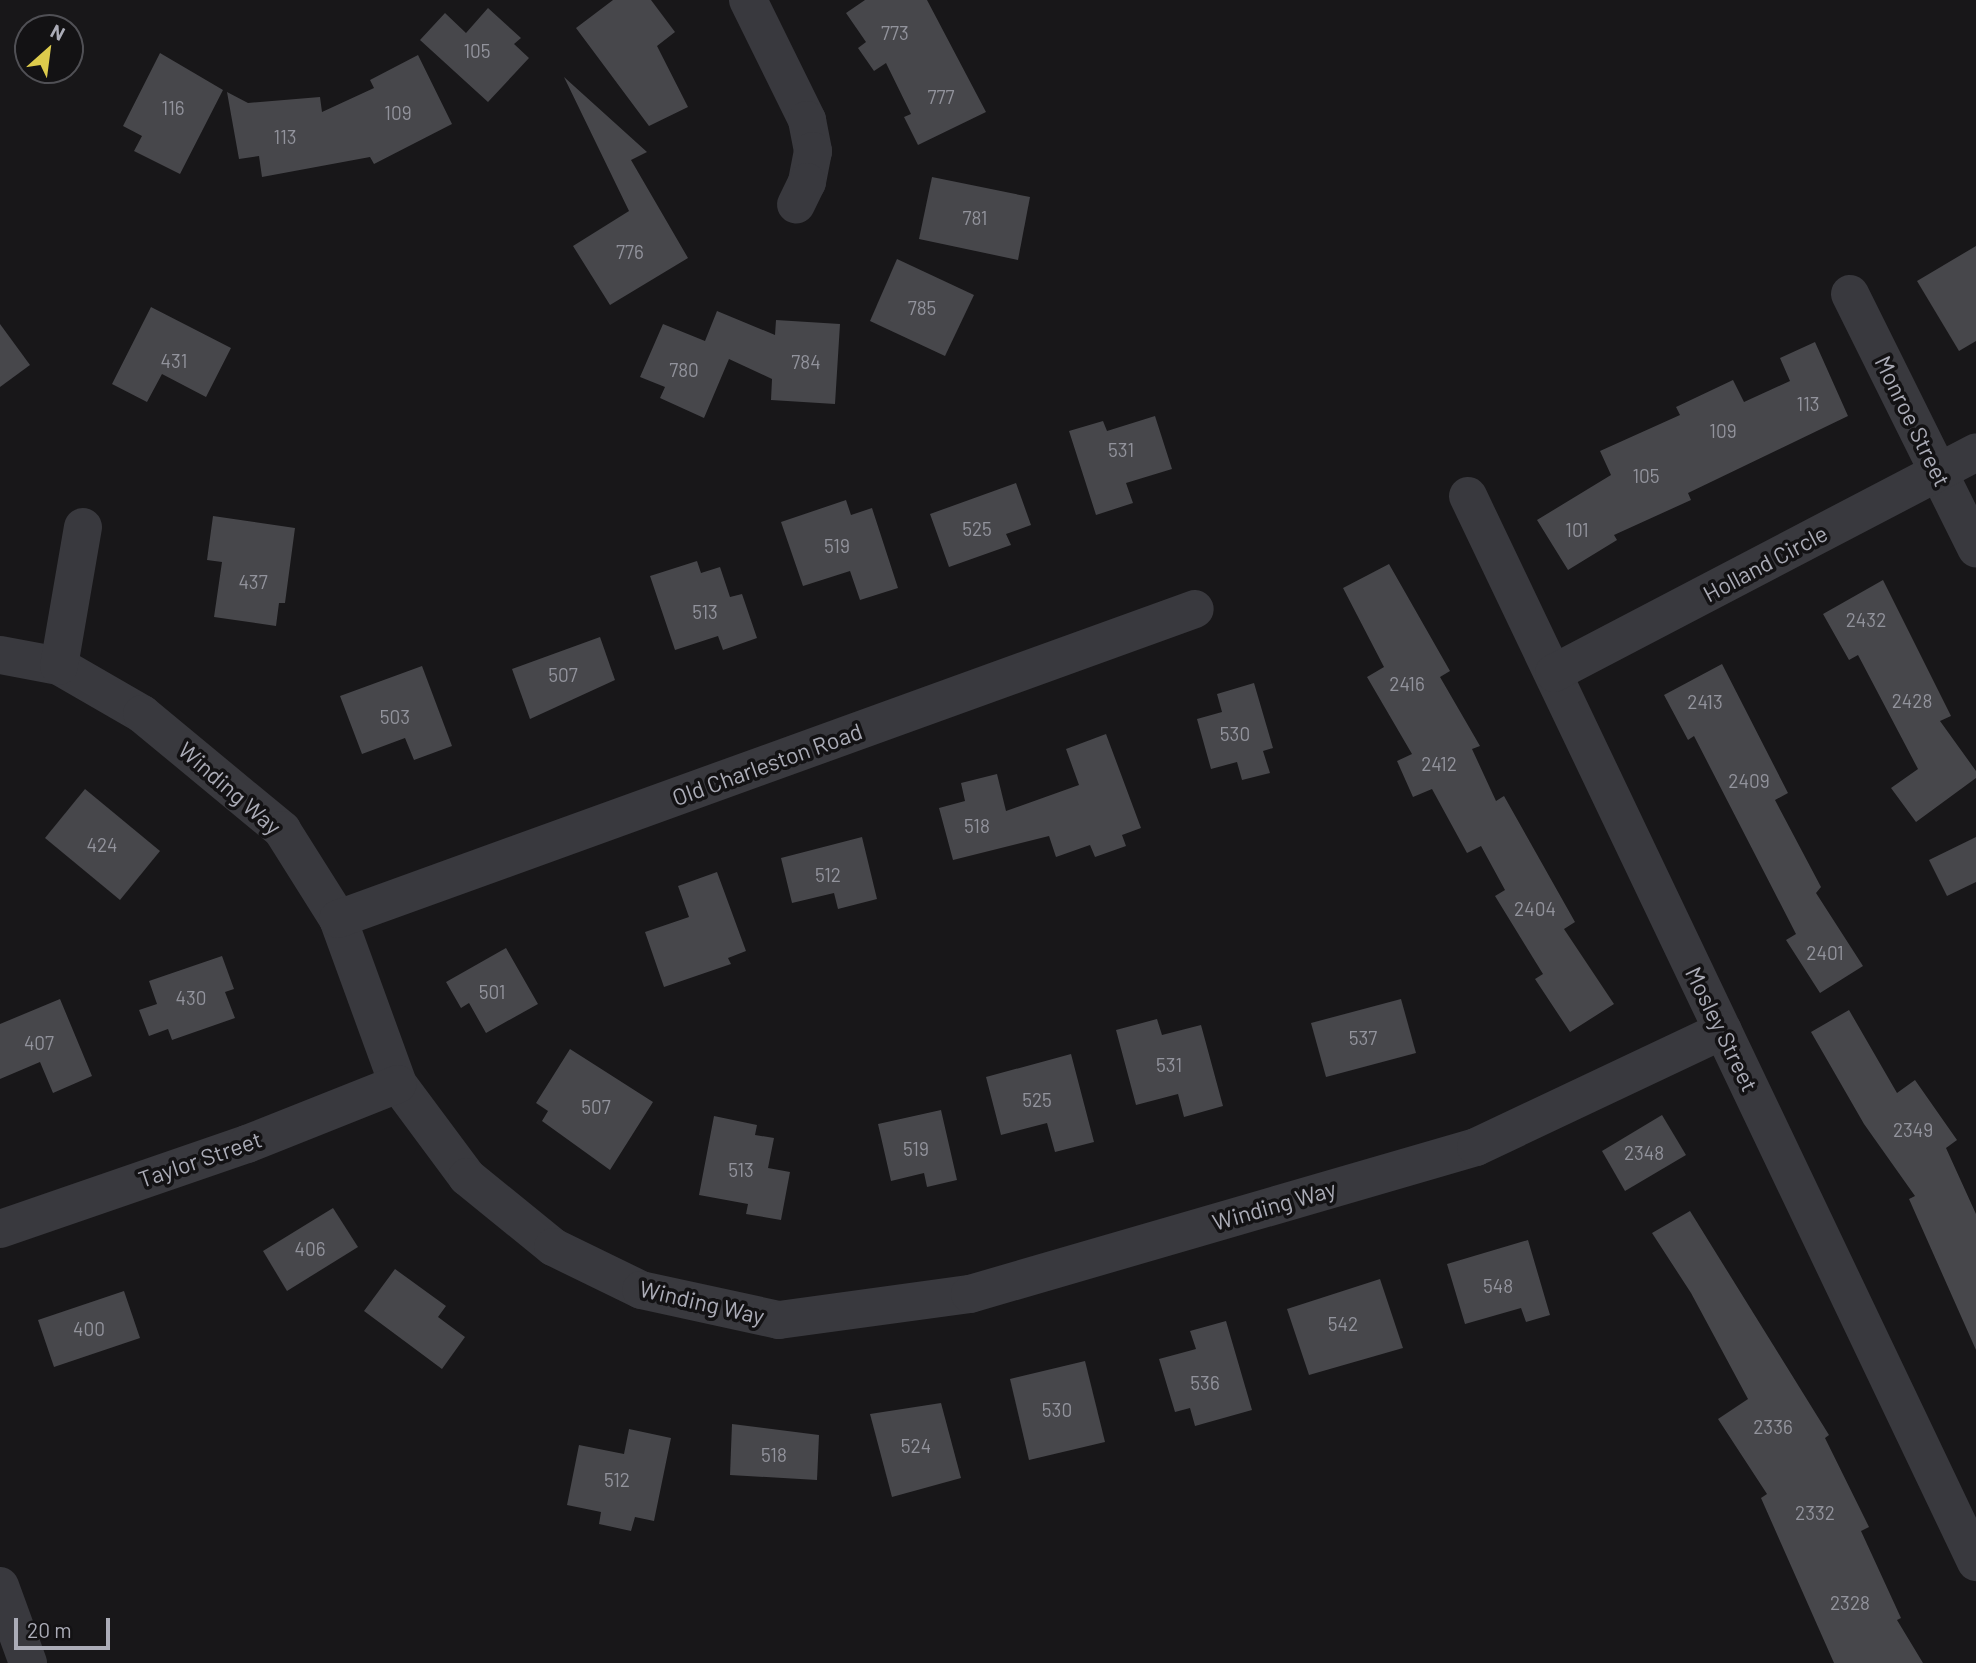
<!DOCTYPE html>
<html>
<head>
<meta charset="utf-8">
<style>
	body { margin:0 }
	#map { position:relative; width:1976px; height:1663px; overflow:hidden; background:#181719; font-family:Barlow,sans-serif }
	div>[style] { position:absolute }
	.building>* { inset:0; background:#47474b }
	.minor>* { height:38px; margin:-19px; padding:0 19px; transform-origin:19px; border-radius:19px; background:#39393e }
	span { translate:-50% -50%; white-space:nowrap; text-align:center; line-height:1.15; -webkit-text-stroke:7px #131214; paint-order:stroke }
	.number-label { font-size:19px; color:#92939c }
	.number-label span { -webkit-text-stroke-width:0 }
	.street-label { font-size:23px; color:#abacb7 }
	.north { position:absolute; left:14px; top:14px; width:70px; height:70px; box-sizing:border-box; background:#131214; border:2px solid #505055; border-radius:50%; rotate:28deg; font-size:19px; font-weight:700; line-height:28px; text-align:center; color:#abacb7 }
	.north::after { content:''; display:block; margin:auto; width:24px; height:32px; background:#ddcb4c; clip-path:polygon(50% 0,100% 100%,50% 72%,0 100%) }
	.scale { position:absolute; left:14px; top:1618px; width:96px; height:32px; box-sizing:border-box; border:4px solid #abacb7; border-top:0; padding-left:9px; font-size:21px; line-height:24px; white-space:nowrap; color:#abacb7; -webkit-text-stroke:5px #131214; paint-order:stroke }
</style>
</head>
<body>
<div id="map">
	<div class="building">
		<i style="clip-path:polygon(613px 0,651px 0,675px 32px,657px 46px,688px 107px,649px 126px,576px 28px)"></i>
		<i style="clip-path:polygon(865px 0,927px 0,986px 112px,918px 145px,904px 117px,911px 114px,886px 63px,874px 71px,858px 48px,866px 42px,846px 13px)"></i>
		<i style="clip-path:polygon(488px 8px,521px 38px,514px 44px,529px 58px,488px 102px,420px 40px,445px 13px,466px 33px)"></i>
		<i style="clip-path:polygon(160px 53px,223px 90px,180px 174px,134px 151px,142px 136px,123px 126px)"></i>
		<i style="clip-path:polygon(418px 55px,452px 124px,374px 164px,370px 157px,262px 177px,259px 156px,239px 159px,227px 92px,248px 103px,320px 97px,322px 112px,374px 88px,370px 80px)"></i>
		<i style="clip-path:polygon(564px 77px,647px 152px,631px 160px,688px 258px,610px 305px,573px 246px,629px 211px)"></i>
		<i style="clip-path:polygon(932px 177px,1030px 197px,1018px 260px,919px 239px)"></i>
		<i style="clip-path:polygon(1976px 246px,1976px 341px,1959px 351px,1917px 281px)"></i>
		<i style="clip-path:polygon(897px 259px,974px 295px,945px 356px,870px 321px)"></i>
		<i style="clip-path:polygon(151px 307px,231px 348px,206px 397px,162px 374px,147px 402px,112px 384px)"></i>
		<i style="clip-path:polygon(717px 311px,775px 335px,776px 320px,840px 324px,835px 404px,771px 400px,772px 379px,729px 359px,704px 418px,660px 398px,665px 387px,640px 377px,663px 324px,705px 341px)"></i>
		<i style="clip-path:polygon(0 324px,30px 365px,0 387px)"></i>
		<i style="clip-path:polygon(1815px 342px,1848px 416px,1688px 493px,1691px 500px,1614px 535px,1617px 540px,1568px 570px,1537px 520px,1611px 475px,1600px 451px,1680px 415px,1676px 407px,1733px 380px,1744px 402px,1790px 381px,1780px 358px)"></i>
		<i style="clip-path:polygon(1155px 416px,1172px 469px,1126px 483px,1133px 503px,1096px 515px,1069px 431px,1103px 421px,1107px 431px)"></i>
		<i style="clip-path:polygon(1016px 483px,1031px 525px,1006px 534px,1011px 545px,949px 567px,930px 514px)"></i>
		<i style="clip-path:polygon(846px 500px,851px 515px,872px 508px,898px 588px,860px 600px,850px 571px,803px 586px,781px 522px)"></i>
		<i style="clip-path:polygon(213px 516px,295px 528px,285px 603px,279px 603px,276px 626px,214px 617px,222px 562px,207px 560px)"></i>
		<i style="clip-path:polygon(697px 561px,701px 573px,720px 567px,730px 597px,742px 594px,757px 638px,723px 650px,718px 636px,675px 650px,650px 576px)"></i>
		<i style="clip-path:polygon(1389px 564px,1450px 671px,1440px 677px,1480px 746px,1472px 749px,1496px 801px,1504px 796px,1575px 922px,1564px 929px,1614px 1004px,1570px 1032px,1535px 979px,1543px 974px,1495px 896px,1505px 890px,1481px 846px,1467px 853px,1432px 789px,1413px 797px,1397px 761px,1412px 754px,1367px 677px,1384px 667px,1343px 588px)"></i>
		<i style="clip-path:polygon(1883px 580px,1951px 716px,1940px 721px,1976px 771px,1976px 778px,1916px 822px,1891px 788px,1918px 769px,1858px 655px,1849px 660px,1823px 614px)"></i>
		<i style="clip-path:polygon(600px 637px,615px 680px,530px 719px,512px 669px)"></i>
		<i style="clip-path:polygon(1722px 664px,1788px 793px,1775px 800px,1821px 887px,1816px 893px,1863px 966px,1820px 993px,1786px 940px,1796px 934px,1694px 736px,1688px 740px,1664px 695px)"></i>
		<i style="clip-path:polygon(422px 666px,452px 746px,414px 760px,405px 738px,362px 754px,340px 696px)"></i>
		<i style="clip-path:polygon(1254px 683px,1273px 748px,1263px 751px,1270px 773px,1242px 780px,1237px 762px,1211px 769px,1197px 719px,1222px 712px,1217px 694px)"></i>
		<i style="clip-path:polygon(1106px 734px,1141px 828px,1122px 835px,1126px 846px,1095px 857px,1090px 845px,1056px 857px,1049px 836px,953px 860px,939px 808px,965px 801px,961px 783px,997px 774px,1006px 811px,1079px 785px,1066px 749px)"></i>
		<i style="clip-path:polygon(85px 789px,160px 851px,120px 900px,45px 838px)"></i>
		<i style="clip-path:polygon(862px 837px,877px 899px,838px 909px,834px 893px,792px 903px,781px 858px)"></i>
		<i style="clip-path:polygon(1976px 837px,1976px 882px,1947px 896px,1929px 860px)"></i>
		<i style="clip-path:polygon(717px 872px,746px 951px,728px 958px,731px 964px,664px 987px,645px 932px,689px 917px,678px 886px)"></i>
		<i style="clip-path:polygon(506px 948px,538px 1004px,486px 1033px,469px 1003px,461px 1008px,446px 982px)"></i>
		<i style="clip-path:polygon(222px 956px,234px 989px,225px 992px,235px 1018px,172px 1040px,168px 1029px,149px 1036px,139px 1010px,157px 1004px,149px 981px)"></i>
		<i style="clip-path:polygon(60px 999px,92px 1076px,53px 1093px,40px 1062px,0 1079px,0 1024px)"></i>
		<i style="clip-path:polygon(1401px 999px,1416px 1053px,1326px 1077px,1311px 1023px)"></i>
		<i style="clip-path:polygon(1849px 1010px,1897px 1093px,1915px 1080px,1957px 1140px,1946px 1148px,1976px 1214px,1976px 1350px,1909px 1199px,1915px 1196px,1864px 1124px,1811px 1032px)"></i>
		<i style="clip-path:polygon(1157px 1019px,1162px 1035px,1201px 1025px,1223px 1106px,1184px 1117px,1178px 1094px,1136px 1105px,1116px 1030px)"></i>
		<i style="clip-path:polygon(570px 1049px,653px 1102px,610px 1170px,542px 1121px,548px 1111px,536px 1103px)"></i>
		<i style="clip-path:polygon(1071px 1054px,1094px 1142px,1055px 1152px,1047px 1123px,1001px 1135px,986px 1077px)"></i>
		<i style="clip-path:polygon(941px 1110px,957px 1180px,927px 1187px,924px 1173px,891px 1181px,878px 1124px)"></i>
		<i style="clip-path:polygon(1662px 1115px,1686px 1155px,1625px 1191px,1602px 1151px)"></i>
		<i style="clip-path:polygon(714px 1116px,757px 1125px,755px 1135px,774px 1138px,768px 1168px,790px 1172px,781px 1220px,746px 1214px,748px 1204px,699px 1195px)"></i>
		<i style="clip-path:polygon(333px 1208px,358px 1247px,287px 1291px,263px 1251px)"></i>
		<i style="clip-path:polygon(1690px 1211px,1829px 1435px,1825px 1438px,1869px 1527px,1861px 1531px,1901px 1618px,1897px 1620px,1923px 1663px,1834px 1663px,1761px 1498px,1767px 1494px,1718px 1419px,1748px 1399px,1691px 1293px,1652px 1233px)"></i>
		<i style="clip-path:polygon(1528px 1240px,1550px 1315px,1526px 1322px,1521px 1308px,1465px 1324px,1447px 1264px)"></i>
		<i style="clip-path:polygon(395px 1269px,446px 1306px,438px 1317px,465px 1337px,442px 1369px,364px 1311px)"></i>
		<i style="clip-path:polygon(1380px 1279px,1403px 1348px,1309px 1375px,1287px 1309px)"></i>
		<i style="clip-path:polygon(124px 1291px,140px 1338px,54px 1367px,38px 1320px)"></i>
		<i style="clip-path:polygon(1226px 1321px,1252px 1410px,1195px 1426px,1190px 1408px,1175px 1412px,1159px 1359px,1196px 1349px,1190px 1331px)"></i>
		<i style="clip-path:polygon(1085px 1361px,1105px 1442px,1029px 1460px,1010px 1379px)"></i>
		<i style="clip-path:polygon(941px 1403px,961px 1478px,892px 1497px,870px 1414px)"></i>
		<i style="clip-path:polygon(732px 1424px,819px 1435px,817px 1480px,730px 1475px)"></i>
		<i style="clip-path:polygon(629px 1429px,671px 1438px,654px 1521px,635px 1517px,631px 1531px,599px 1524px,601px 1512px,567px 1505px,579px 1445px,624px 1454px)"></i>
	</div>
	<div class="minor">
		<i style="left:748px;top:0;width:134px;rotate:63.8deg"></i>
		<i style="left:807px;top:120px;width:32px;rotate:79deg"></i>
		<i style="left:813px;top:151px;width:32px;rotate:101deg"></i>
		<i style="left:807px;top:182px;width:25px;rotate:116deg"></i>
		<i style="left:1850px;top:294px;width:284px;rotate:63.6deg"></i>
		<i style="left:1468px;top:496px;width:1181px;rotate:64.52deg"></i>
		<i style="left:0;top:655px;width:60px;rotate:10.6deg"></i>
		<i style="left:59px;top:666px;width:96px;rotate:30deg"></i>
		<i style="left:142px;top:714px;width:182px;rotate:39.6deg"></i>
		<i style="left:282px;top:830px;width:105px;rotate:57.8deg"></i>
		<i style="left:338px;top:919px;width:176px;rotate:70deg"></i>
		<i style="left:398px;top:1084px;width:116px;rotate:53.4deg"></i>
		<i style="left:467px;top:1177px;width:111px;rotate:39.1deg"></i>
		<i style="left:553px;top:1247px;width:98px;rotate:26deg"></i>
		<i style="left:641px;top:1290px;width:141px;rotate:12.3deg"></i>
		<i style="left:779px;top:1320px;width:193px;rotate:-7.8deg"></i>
		<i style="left:970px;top:1294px;width:527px;rotate:-16.2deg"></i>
		<i style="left:1476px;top:1147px;width:273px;rotate:-25.3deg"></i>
		<i style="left:59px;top:666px;width:141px;rotate:-80.2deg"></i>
		<i style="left:1554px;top:673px;width:476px;rotate:-27.6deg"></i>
		<i style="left:338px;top:919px;width:911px;rotate:-19.89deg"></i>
		<i style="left:0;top:1229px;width:261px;rotate:-19deg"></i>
		<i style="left:247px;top:1144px;width:162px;rotate:-21.7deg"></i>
		<i style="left:0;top:1586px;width:82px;rotate:70deg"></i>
	</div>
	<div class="number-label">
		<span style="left:895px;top:33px">773</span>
		<span style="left:477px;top:51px">105</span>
		<span style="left:941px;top:97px">777</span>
		<span style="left:173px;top:108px">116</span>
		<span style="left:398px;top:113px">109</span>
		<span style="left:285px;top:137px">113</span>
		<span style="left:975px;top:218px">781</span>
		<span style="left:630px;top:252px">776</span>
		<span style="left:922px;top:308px">785</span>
		<span style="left:174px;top:361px">431</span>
		<span style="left:806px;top:362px">784</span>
		<span style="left:684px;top:370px">780</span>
		<span style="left:1808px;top:404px">113</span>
		<span style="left:1723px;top:431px">109</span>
		<span style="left:1121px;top:450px">531</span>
		<span style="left:1646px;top:476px">105</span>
		<span style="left:977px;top:529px">525</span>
		<span style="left:1577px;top:530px">101</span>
		<span style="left:837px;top:546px">519</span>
		<span style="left:253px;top:582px">437</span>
		<span style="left:705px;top:612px">513</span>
		<span style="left:1866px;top:620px">2432</span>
		<span style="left:563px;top:675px">507</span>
		<span style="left:1407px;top:684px">2416</span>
		<span style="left:1912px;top:701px">2428</span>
		<span style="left:1705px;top:702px">2413</span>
		<span style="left:395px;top:717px">503</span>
		<span style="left:1235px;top:734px">530</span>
		<span style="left:1439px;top:764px">2412</span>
		<span style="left:1749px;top:781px">2409</span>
		<span style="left:977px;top:826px">518</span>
		<span style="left:102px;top:845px">424</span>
		<span style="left:828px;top:875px">512</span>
		<span style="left:1535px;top:909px">2404</span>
		<span style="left:1825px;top:953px">2401</span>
		<span style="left:492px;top:992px">501</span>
		<span style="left:191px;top:998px">430</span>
		<span style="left:1363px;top:1038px">537</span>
		<span style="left:39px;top:1043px">407</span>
		<span style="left:1169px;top:1065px">531</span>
		<span style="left:1037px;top:1100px">525</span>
		<span style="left:596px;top:1107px">507</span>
		<span style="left:1913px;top:1130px">2349</span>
		<span style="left:916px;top:1149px">519</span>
		<span style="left:1644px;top:1153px">2348</span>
		<span style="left:741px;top:1170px">513</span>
		<span style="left:310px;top:1249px">406</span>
		<span style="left:1498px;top:1286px">548</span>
		<span style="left:1343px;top:1324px">542</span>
		<span style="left:89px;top:1329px">400</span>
		<span style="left:1205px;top:1383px">536</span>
		<span style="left:1057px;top:1410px">530</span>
		<span style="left:1773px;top:1427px">2336</span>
		<span style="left:916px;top:1446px">524</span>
		<span style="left:774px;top:1455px">518</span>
		<span style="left:617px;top:1480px">512</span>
		<span style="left:1815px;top:1513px">2332</span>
		<span style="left:1850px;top:1603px">2328</span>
	</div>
	<div class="street-label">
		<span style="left:1913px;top:421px;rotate:64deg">Monroe Street</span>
		<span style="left:1765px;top:563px;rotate:-28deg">Holland Circle</span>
		<span style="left:767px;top:764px;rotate:-20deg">Old Charleston Road</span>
		<span style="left:230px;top:788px;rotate:41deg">Winding Way</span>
		<span style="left:1722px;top:1029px;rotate:64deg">Mosley Street</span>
		<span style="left:200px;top:1159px;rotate:-19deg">Taylor Street</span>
		<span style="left:1274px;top:1205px;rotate:-16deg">Winding Way</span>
		<span style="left:702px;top:1302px;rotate:13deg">Winding Way</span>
	</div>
	<div class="north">N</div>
	<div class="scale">20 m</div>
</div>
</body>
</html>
